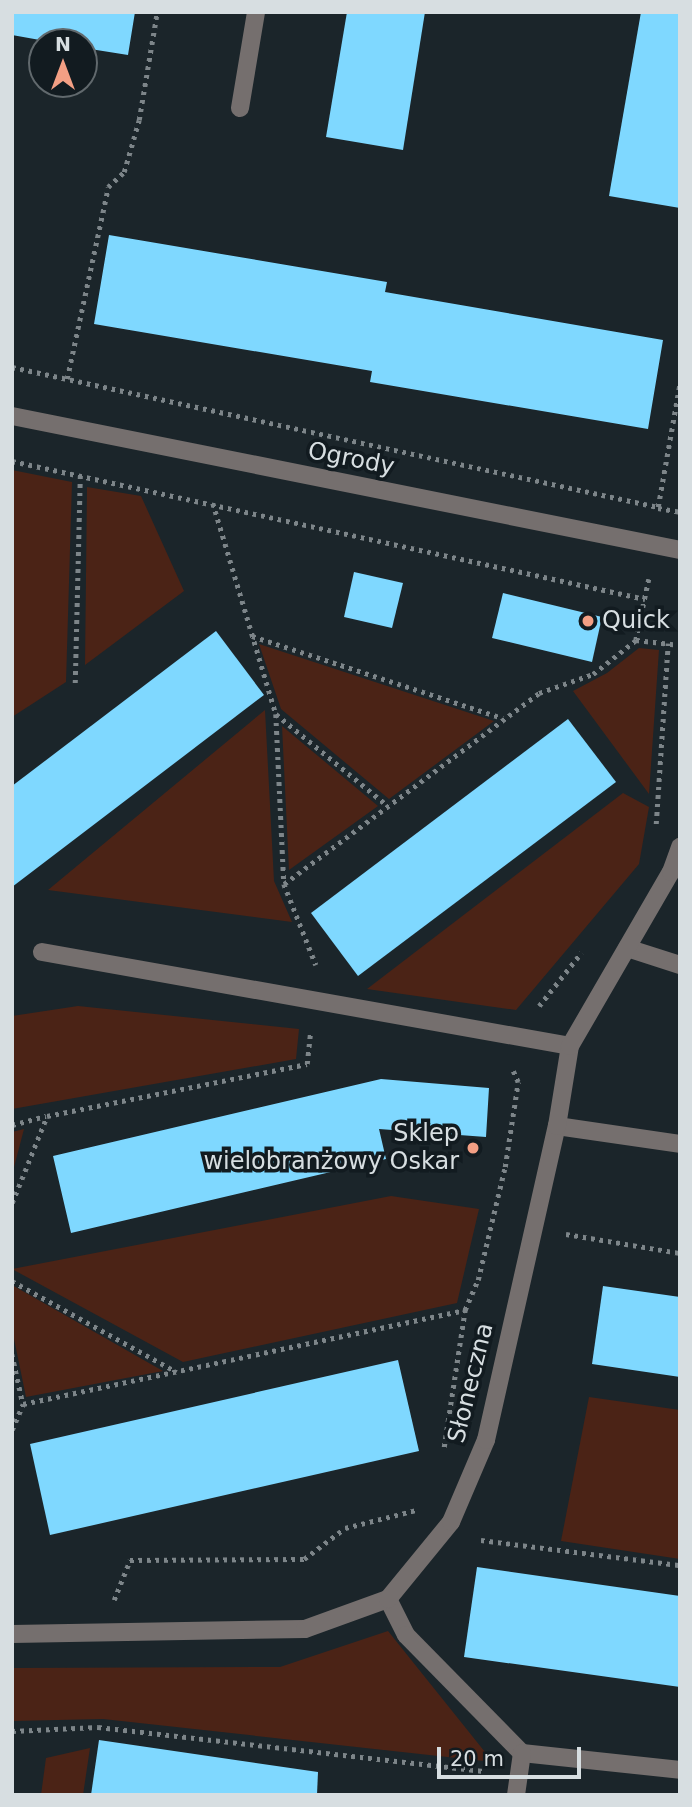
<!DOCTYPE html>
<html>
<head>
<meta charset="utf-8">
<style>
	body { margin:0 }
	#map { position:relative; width:692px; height:1807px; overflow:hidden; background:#1b252a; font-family:"DejaVu Sans",sans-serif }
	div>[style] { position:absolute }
	.green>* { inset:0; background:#4b2316 }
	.building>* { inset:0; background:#7fd8ff }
	.path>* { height:4.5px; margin-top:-2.25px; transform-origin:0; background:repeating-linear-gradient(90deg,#7d8589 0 3.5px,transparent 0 8.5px) }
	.minor>* { height:18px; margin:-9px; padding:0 9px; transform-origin:9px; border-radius:9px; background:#756f6e }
	.dots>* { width:19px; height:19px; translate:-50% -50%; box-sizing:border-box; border:4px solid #121b20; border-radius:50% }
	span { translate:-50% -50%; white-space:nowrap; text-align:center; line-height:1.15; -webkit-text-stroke:7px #121b20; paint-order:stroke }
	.street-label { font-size:24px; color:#d7dee1 }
	.poi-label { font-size:24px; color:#d7dee1 }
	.left { translate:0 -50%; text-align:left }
	.right { translate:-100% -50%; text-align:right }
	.frame { position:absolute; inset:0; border:14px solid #d7dee1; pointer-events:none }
	.north { position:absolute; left:28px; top:28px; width:70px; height:70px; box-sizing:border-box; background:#121b20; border:2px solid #61696d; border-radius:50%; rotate:0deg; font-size:19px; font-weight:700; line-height:28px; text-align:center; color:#d7dee1 }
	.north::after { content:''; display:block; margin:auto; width:24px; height:32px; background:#f39f84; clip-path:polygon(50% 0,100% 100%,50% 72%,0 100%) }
	.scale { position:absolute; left:437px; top:1747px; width:144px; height:32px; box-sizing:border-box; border:4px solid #d7dee1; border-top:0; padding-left:9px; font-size:21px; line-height:24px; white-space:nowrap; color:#d7dee1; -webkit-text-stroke:5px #121b20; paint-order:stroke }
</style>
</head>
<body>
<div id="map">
	<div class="green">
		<i style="clip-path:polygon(12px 470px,72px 482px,66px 682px,12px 717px)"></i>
		<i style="clip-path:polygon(87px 487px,141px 496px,184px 591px,85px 665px)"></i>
		<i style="clip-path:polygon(259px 644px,494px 721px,389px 799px,281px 709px)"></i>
		<i style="clip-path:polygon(639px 648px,659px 650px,649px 794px,573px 691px,607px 673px)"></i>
		<i style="clip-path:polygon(265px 710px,274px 881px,292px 922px,48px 890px)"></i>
		<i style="clip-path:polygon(282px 726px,378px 806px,289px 870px)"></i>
		<i style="clip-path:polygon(623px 793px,649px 807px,639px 864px,516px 1010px,367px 989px)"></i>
		<i style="clip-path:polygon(78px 1006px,299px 1029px,296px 1059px,12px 1109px,12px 1016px)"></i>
		<i style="clip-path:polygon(24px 1129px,13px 1171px,12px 1173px,12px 1132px)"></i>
		<i style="clip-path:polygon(391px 1196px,479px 1209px,457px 1303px,183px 1362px,12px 1269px)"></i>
		<i style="clip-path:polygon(12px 1285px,163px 1371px,26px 1397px,12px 1329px)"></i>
		<i style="clip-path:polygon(589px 1397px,680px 1410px,680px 1559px,561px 1541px)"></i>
		<i style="clip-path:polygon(388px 1631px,493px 1762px,103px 1719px,12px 1721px,12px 1668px,280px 1667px)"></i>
		<i style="clip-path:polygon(90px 1748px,83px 1795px,41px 1795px,46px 1758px)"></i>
	</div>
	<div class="building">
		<i style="clip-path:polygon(12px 12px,135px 12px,128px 55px,84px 48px,84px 42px,51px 42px,12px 35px)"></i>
		<i style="clip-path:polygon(347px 12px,425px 12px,403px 150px,326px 137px)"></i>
		<i style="clip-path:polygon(641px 12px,680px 12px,680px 208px,609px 196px)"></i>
		<i style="clip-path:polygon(109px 235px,387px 282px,385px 292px,663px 340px,648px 429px,370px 382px,372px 371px,94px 324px)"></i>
		<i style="clip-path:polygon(354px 572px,403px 583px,392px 628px,344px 617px)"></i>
		<i style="clip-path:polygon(503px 593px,602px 617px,592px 662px,492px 638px)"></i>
		<i style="clip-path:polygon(216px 631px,264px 695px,12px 887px,12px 786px)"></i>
		<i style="clip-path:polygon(568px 719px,616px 782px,358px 976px,311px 913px)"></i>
		<i style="clip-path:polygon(381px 1079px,489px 1088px,486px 1137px,379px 1129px,386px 1159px,71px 1233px,53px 1156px)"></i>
		<i style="clip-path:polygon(603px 1286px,680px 1297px,680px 1377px,592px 1364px)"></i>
		<i style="clip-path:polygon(398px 1360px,419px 1451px,50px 1535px,30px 1444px)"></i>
		<i style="clip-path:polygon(477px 1567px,680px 1596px,680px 1687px,464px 1657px)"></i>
		<i style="clip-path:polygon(99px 1740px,318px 1772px,317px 1795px,91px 1795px)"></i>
	</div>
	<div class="path">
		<i style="left:12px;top:367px;width:661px;rotate:12.23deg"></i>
		<i style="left:658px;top:507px;width:127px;rotate:-80deg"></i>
		<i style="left:67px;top:379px;width:196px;rotate:-77.9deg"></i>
		<i style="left:108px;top:187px;width:22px;rotate:-43deg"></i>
		<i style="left:124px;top:172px;width:54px;rotate:-73.9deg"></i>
		<i style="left:139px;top:120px;width:109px;rotate:-80.5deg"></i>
		<i style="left:12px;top:461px;width:648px;rotate:12.3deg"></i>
		<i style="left:213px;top:503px;width:220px;rotate:73.4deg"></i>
		<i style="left:276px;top:714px;width:170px;rotate:87.3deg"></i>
		<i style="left:284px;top:884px;width:319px;rotate:-36.8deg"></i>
		<i style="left:539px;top:693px;width:57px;rotate:-19.4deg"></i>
		<i style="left:593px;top:674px;width:55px;rotate:-38.3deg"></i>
		<i style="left:658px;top:508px;width:22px;rotate:10deg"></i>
		<i style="left:649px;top:579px;width:62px;rotate:102deg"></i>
		<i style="left:636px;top:640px;width:44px;rotate:6.5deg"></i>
		<i style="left:252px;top:636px;width:264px;rotate:18.1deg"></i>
		<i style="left:75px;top:683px;width:208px;rotate:-88.6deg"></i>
		<i style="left:276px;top:714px;width:145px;rotate:39.4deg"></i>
		<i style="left:656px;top:824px;width:181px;rotate:-86.2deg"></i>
		<i style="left:284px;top:884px;width:87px;rotate:68.4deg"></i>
		<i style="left:539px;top:1006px;width:68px;rotate:-51.6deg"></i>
		<i style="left:12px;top:1125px;width:35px;rotate:-15deg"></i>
		<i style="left:12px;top:1203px;width:94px;rotate:-68.1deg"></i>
		<i style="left:47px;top:1116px;width:265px;rotate:-11.3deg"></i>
		<i style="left:307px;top:1064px;width:30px;rotate:-84deg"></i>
		<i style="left:566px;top:1234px;width:116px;rotate:9.5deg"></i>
		<i style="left:12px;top:1281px;width:188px;rotate:28.9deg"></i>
		<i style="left:12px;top:1354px;width:51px;rotate:77.6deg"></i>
		<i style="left:12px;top:1430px;width:28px;rotate:-67deg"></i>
		<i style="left:23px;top:1404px;width:452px;rotate:-12deg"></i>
		<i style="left:465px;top:1310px;width:33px;rotate:-67deg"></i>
		<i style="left:478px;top:1280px;width:116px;rotate:-76.6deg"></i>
		<i style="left:505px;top:1167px;width:86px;rotate:-81.3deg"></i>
		<i style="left:518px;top:1082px;width:12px;rotate:-114deg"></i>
		<i style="left:444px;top:1447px;width:139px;rotate:-81.3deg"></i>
		<i style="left:481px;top:1540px;width:201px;rotate:7.2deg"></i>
		<i style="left:114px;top:1600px;width:43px;rotate:-68.2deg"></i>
		<i style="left:130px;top:1560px;width:174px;rotate:-0.3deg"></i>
		<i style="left:304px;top:1559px;width:51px;rotate:-37.1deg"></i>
		<i style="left:345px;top:1528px;width:73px;rotate:-14.2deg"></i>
		<i style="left:12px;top:1731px;width:86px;rotate:-2.7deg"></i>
		<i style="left:98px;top:1727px;width:390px;rotate:6.5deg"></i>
	</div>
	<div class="minor">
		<i style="left:240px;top:108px;width:97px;rotate:-80.5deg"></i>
		<i style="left:12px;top:416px;width:681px;rotate:11.34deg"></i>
		<i style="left:627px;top:948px;width:56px;rotate:17.8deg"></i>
		<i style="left:42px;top:952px;width:536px;rotate:10.09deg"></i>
		<i style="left:557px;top:1126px;width:124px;rotate:8.3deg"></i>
		<i style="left:388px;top:1599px;width:40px;rotate:63.4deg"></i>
		<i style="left:406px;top:1635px;width:165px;rotate:45.5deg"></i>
		<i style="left:522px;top:1753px;width:159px;rotate:6.1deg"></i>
		<i style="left:12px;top:1634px;width:293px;rotate:-1deg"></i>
		<i style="left:305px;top:1629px;width:88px;rotate:-19.9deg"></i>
		<i style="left:388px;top:1599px;width:99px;rotate:-50.7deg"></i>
		<i style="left:451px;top:1522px;width:89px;rotate:-66.9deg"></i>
		<i style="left:486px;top:1440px;width:322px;rotate:-77.3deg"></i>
		<i style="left:557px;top:1126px;width:81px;rotate:-80.8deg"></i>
		<i style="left:570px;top:1046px;width:201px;rotate:-59.9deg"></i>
		<i style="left:671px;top:872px;width:27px;rotate:-70deg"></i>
		<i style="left:516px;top:1795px;width:42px;rotate:-81.9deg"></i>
	</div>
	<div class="dots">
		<i style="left:588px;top:621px;background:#f39f84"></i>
		<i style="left:473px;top:1148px;background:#f39f84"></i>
	</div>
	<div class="street-label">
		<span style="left:351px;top:459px;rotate:11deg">Ogrody</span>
		<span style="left:471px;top:1383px;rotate:-76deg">Słoneczna</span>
	</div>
	<div class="poi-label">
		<span class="left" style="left:602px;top:621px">Quick</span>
		<span class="right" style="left:459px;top:1148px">Sklep<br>wielobranżowy Oskar</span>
	</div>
	<div class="frame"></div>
	<div class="north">N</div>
	<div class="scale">20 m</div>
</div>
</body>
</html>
